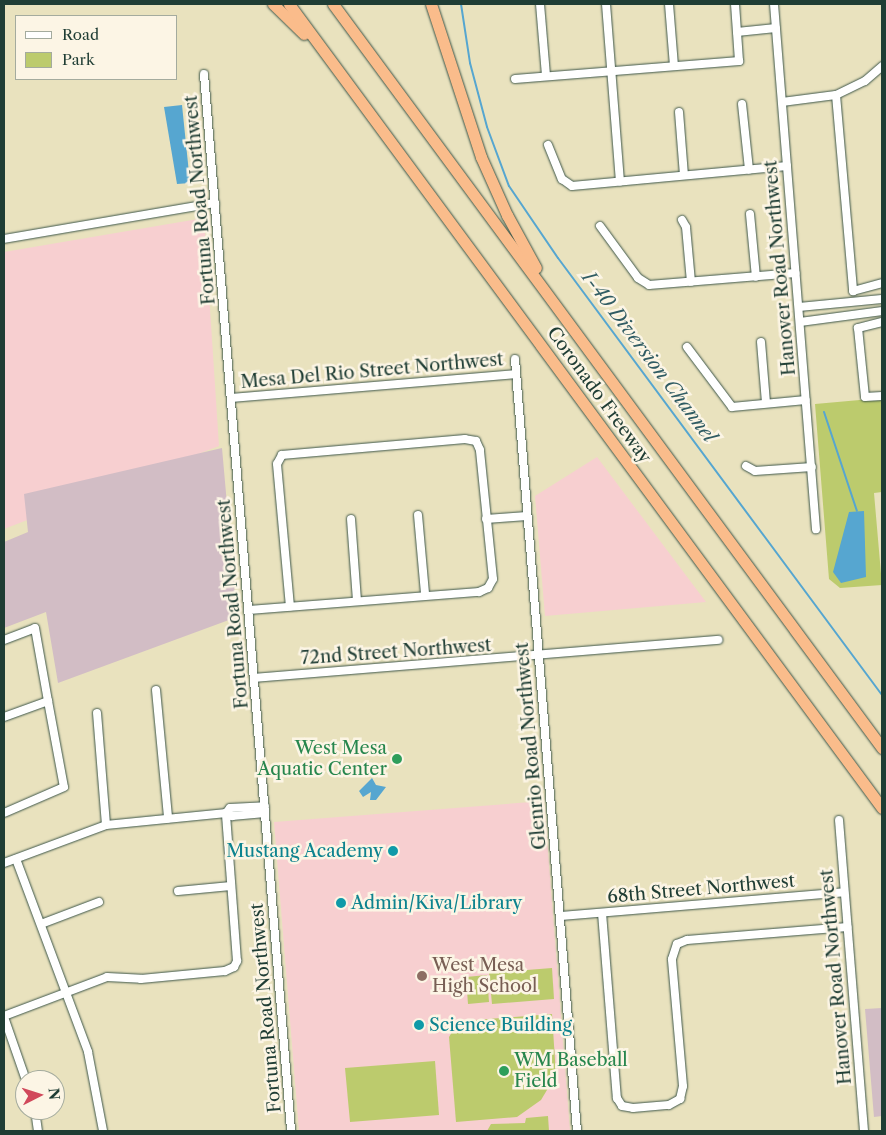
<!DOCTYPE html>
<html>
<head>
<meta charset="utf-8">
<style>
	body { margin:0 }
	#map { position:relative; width:886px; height:1135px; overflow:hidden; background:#e9e2be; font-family:"Libre Caslon Text",serif }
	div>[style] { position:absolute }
	.built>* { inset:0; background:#f7cfd0 }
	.industrial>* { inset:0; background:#d2bdc5 }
	.green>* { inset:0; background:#bccb6d }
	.water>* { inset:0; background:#56a6d0 }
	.stream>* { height:2px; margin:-1px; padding:0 1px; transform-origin:1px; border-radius:1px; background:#56a6d0 }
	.roads { filter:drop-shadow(0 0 1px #3d5649) drop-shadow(0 0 1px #3d5649) }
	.minor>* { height:8px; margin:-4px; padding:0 4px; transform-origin:4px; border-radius:4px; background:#fff }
	.highway>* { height:11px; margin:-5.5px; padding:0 5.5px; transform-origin:5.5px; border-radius:5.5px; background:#fabc8b }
	.dots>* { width:14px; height:14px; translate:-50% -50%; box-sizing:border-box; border:2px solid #fcf5e5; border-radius:50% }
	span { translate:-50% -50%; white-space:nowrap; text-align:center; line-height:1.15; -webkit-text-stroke:5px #fcf5e5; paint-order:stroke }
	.street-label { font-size:18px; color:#1f3d34 }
	.leisure-label { font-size:18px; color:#27864d }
	.right { translate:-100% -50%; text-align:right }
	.left { translate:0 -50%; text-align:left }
	.culture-label { font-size:18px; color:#0d838f }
	.education-label { font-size:18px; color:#785e54 }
	.water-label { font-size:19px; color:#305c63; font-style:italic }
	.frame { position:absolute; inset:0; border:5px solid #1f3d34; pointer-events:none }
	.legend { position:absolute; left:15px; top:15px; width:162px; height:65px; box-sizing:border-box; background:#fcf5e5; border:1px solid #a4ab9e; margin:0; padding:6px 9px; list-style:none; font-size:15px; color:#1f3d34 }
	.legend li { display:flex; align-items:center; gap:10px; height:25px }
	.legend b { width:25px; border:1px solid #a4ab9e }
	.north { position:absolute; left:15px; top:1070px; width:50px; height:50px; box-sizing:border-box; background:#fcf5e5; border:1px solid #a4ab9e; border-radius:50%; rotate:85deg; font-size:14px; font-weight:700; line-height:20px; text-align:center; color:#1f3d34 }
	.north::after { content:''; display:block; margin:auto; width:18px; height:22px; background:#d1495b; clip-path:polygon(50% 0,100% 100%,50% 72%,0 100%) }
</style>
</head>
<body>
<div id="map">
	<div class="built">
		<i style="clip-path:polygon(204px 218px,219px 446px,4px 529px,4px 252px)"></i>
		<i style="clip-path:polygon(597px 457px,706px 602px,545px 616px,535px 496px)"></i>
		<i style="clip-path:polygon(544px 801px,570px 1131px,299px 1131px,274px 822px)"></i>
	</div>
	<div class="industrial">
		<i style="clip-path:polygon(222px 448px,237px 617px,58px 683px,46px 612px,4px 628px,4px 542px,28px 532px,24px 494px)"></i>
		<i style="clip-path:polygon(882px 1008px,882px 1116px,874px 1117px,865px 1009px)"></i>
	</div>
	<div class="green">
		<i style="clip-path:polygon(882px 398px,882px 492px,874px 493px,882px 585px,840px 588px,829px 579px,815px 404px)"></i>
		<i style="clip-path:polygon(552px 968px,554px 999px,492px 1004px,489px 973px)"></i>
		<i style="clip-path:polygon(487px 975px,489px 1002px,468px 1004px,466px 977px)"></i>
		<i style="clip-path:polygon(552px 1014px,556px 1075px,541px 1100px,517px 1117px,456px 1122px,449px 1037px,452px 1032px,463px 1021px)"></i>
		<i style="clip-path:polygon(435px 1061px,439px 1115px,350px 1122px,345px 1068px)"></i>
		<i style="clip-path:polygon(548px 1116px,549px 1131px,487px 1131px,491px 1124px,525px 1123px,526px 1118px)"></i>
	</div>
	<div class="water">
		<i style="clip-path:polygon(182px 105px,190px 183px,177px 184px,164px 107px)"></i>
		<i style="clip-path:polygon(864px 511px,866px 577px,841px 583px,833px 572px,849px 512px)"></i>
		<i style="clip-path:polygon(372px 778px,376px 785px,386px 787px,376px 800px,370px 800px,371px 792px,363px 797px,359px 791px)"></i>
	</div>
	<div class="stream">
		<i style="left:461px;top:4px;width:60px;rotate:81.3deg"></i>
		<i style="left:470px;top:63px;width:66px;rotate:75.1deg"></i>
		<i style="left:487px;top:127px;width:63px;rotate:69.6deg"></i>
		<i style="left:509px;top:186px;width:87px;rotate:55.8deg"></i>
		<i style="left:558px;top:258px;width:544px;rotate:53.45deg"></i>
		<i style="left:824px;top:412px;width:104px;rotate:71.6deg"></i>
	</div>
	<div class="roads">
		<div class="minor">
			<i style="left:540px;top:4px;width:72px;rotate:85.2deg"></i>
			<i style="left:606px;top:4px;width:178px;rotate:85.5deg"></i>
			<i style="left:669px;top:4px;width:62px;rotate:85.4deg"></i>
			<i style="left:774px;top:4px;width:527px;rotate:85.43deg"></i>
			<i style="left:737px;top:32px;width:39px;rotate:-6deg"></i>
			<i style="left:204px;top:74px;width:1061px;rotate:85.29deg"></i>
			<i style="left:515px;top:79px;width:225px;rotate:-4.6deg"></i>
			<i style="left:739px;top:61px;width:57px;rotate:-94deg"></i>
			<i style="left:836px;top:95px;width:197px;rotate:85deg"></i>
			<i style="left:853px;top:291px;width:30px;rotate:-15deg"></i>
			<i style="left:782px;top:102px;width:54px;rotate:-7.4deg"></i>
			<i style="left:836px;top:95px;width:32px;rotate:-26deg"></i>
			<i style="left:865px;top:81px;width:23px;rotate:-41deg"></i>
			<i style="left:742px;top:104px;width:66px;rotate:83.9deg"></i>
			<i style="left:679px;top:112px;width:63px;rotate:85.5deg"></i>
			<i style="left:548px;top:145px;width:37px;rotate:68deg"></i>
			<i style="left:562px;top:179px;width:12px;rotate:35deg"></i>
			<i style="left:572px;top:186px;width:216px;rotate:-5.3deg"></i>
			<i style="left:750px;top:214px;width:63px;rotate:84.6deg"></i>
			<i style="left:682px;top:220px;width:8px;rotate:60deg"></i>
			<i style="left:686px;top:227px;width:55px;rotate:84.8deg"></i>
			<i style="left:600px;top:226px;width:64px;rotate:53.8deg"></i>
			<i style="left:638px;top:278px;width:13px;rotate:32deg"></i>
			<i style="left:649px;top:285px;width:147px;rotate:-4.7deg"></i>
			<i style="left:4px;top:239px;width:214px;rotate:-9.7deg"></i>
			<i style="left:799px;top:307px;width:83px;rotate:-5.5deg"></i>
			<i style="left:800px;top:322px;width:83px;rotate:-7.6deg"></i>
			<i style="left:882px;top:322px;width:25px;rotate:166deg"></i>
			<i style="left:858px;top:328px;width:69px;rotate:84.2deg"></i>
			<i style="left:865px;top:397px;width:17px;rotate:-3deg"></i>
			<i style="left:761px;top:342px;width:61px;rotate:85.3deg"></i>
			<i style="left:687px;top:347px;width:75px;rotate:53.1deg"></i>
			<i style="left:732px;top:407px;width:74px;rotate:-5.4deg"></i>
			<i style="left:515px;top:359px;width:774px;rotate:85.41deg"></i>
			<i style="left:232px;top:398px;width:285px;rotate:-4.8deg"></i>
			<i style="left:746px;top:466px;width:10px;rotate:29deg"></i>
			<i style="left:755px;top:471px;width:57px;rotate:-4deg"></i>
			<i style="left:418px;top:515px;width:79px;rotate:84.9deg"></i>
			<i style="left:351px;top:519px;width:81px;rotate:85.8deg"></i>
			<i style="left:486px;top:519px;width:41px;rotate:-4.2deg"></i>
			<i style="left:249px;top:610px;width:231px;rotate:-4.5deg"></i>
			<i style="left:479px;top:592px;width:10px;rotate:-24deg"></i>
			<i style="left:488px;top:588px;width:10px;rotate:-61deg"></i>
			<i style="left:493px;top:579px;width:130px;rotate:-95.8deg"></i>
			<i style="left:480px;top:450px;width:10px;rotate:-114deg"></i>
			<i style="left:476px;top:441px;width:11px;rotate:-170deg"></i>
			<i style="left:465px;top:439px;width:184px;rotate:175deg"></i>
			<i style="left:282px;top:455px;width:10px;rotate:119deg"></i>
			<i style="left:277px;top:464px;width:143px;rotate:84.8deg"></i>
			<i style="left:4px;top:640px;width:33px;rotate:-21deg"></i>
			<i style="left:35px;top:628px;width:74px;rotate:79.9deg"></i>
			<i style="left:254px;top:678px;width:466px;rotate:-4.7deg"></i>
			<i style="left:156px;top:690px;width:129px;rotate:84.6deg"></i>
			<i style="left:97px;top:713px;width:112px;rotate:85.4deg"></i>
			<i style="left:4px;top:717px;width:47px;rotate:-20deg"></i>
			<i style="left:48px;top:701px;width:87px;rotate:79.5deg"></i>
			<i style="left:64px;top:787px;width:65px;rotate:156.6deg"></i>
			<i style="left:226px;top:813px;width:6px;rotate:-51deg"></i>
			<i style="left:230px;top:808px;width:35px;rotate:-3deg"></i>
			<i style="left:839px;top:820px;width:312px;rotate:85.4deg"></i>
			<i style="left:16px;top:859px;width:206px;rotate:69.5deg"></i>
			<i style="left:88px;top:1052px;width:80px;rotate:79.2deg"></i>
			<i style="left:4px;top:863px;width:109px;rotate:-20.4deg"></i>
			<i style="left:106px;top:825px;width:121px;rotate:-5.7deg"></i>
			<i style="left:226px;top:813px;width:7px;rotate:27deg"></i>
			<i style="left:232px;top:816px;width:33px;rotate:-5deg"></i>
			<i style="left:178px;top:891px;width:53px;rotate:-5.4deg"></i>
			<i style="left:602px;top:913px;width:186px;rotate:85.4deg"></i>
			<i style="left:617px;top:1098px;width:9px;rotate:58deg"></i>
			<i style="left:622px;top:1106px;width:11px;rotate:10deg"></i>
			<i style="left:633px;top:1108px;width:36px;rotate:-5deg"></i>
			<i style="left:669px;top:1105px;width:13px;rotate:-29deg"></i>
			<i style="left:680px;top:1099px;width:13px;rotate:-77deg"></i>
			<i style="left:683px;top:1086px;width:127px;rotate:-95deg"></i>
			<i style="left:672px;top:959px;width:16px;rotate:-72deg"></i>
			<i style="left:677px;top:944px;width:11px;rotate:-22deg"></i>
			<i style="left:687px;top:940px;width:161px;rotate:-4.6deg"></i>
			<i style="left:561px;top:916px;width:284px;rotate:-4.8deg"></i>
			<i style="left:41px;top:924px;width:62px;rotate:-20.8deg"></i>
			<i style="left:4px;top:1016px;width:110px;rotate:-20.7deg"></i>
			<i style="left:107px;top:977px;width:34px;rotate:3deg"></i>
			<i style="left:141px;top:979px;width:84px;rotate:-5.4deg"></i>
			<i style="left:225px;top:971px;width:10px;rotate:-24deg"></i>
			<i style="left:234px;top:967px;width:7px;rotate:-63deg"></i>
			<i style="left:237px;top:961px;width:148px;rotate:-94.3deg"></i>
			<i style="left:4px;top:1017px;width:67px;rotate:70.8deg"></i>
			<i style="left:35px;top:1110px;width:21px;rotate:82deg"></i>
		</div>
		<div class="highway">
			<i style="left:273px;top:4px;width:43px;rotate:44.1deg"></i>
			<i style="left:289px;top:4px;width:999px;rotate:53.59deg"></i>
			<i style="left:333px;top:4px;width:925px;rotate:53.58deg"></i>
			<i style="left:431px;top:4px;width:161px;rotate:71.9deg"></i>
			<i style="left:481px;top:157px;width:64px;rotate:65.9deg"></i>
			<i style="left:507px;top:215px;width:60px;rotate:61.3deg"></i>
		</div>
	</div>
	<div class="dots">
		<i style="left:397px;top:759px;background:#2e9e5b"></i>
		<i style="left:393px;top:851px;background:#0f9aa8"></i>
		<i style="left:341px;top:903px;background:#0f9aa8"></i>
		<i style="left:422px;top:976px;background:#8d6e63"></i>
		<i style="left:419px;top:1025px;background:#0f9aa8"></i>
		<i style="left:504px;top:1071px;background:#2e9e5b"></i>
	</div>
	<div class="street-label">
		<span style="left:200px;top:200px;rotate:-95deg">Fortuna Road Northwest</span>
		<span style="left:780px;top:268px;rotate:-95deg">Hanover Road Northwest</span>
		<span style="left:372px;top:371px;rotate:-5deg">Mesa Del Rio Street Northwest</span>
		<span style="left:599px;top:395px;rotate:54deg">Coronado Freeway</span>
		<span style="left:233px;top:604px;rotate:-95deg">Fortuna Road Northwest</span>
		<span style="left:396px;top:652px;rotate:-4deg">72nd Street Northwest</span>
		<span style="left:531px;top:746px;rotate:-95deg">Glenrio Road Northwest</span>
		<span style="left:701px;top:889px;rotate:-5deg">68th Street Northwest</span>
		<span style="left:836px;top:977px;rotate:-95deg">Hanover Road Northwest</span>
		<span style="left:266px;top:1008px;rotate:-95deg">Fortuna Road Northwest</span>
	</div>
	<div class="leisure-label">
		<span class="right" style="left:387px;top:759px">West Mesa<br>Aquatic Center</span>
		<span class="left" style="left:514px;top:1071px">WM Baseball<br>Field</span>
	</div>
	<div class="culture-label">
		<span class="right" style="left:383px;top:851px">Mustang Academy</span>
		<span class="left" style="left:351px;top:903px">Admin/Kiva/Library</span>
		<span class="left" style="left:429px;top:1025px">Science Building</span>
	</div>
	<div class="education-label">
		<span class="left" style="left:432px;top:976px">West Mesa<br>High School</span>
	</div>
	<div class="water-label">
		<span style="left:649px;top:357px;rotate:53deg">I-40 Diversion Channel</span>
	</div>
	<div class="frame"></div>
	<ul class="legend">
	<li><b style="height:6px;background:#fff"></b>Road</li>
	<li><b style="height:14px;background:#bccb6d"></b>Park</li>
	</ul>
	<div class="north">N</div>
</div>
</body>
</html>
